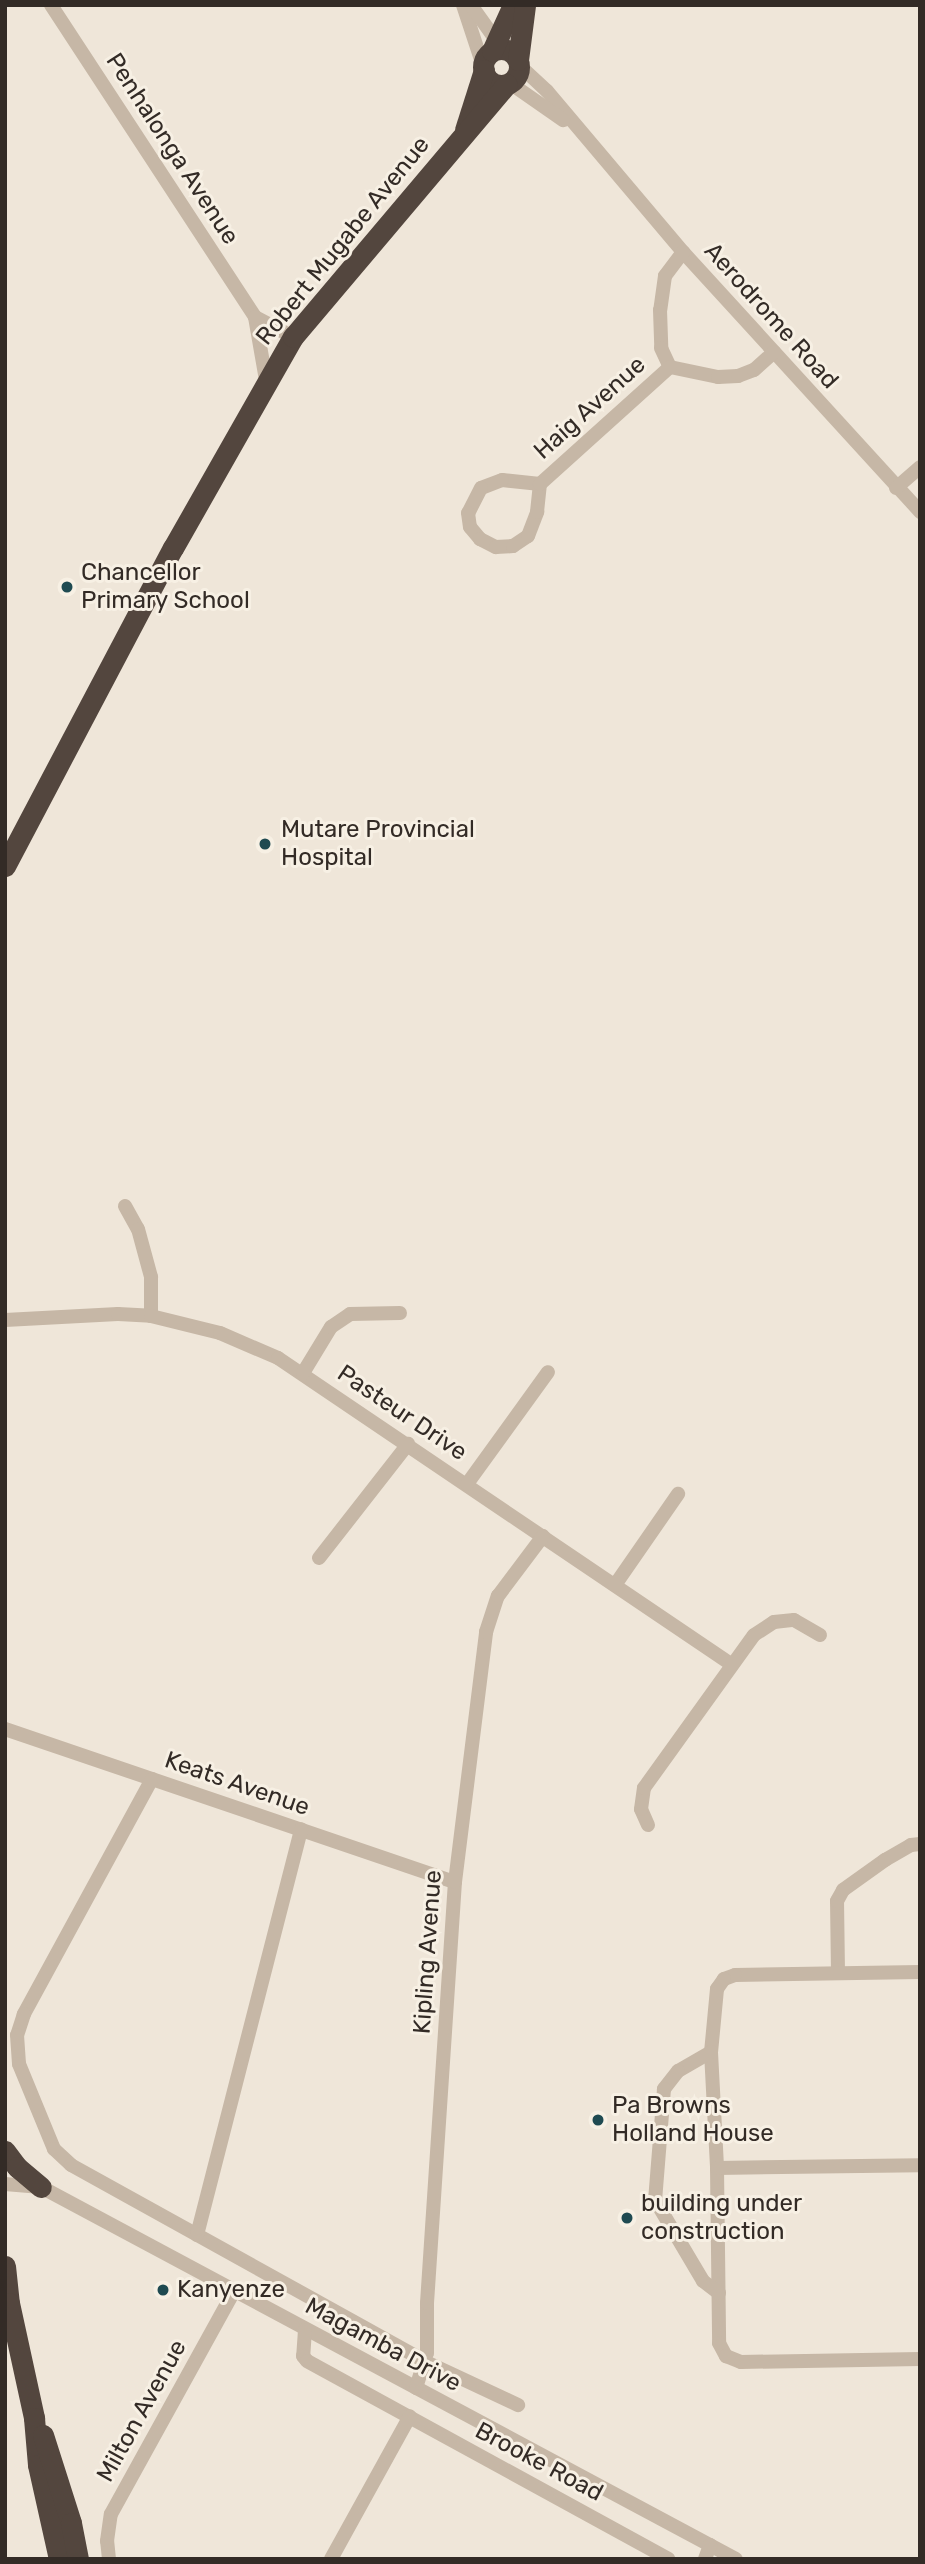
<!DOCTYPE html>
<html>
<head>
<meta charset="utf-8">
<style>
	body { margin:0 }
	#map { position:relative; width:925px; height:2564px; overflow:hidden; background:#efe6d9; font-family:Rubik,sans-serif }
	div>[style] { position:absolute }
	.minor>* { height:14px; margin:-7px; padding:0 7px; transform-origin:7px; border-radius:7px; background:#c6b7a6 }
	.highway>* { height:21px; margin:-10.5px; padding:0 10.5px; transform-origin:10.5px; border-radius:10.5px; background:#53463e }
	.highway>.ring { margin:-10.5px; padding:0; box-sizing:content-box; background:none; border:21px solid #53463e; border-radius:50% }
	.dots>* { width:19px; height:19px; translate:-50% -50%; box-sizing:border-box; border:4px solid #f7f0e4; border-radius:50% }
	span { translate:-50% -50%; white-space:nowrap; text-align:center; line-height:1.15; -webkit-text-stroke:6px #f7f0e4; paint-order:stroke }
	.street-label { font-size:24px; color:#332b26 }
	.poi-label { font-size:24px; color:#332b26 }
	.left { translate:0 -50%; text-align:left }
	.frame { position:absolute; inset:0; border:7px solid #332b26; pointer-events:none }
</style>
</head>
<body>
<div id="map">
	<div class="minor">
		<i style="left:51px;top:5px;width:373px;rotate:56.8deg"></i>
		<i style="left:255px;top:317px;width:64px;rotate:80.1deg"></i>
		<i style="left:463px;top:5px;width:67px;rotate:71.8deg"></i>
		<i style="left:471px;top:5px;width:52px;rotate:54.5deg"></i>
		<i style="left:519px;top:65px;width:38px;rotate:43deg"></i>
		<i style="left:547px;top:91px;width:211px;rotate:49.8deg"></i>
		<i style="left:683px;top:252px;width:352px;rotate:47.6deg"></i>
		<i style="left:510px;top:83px;width:65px;rotate:34.9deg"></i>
		<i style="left:683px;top:252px;width:30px;rotate:127deg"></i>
		<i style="left:665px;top:276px;width:34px;rotate:98deg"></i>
		<i style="left:660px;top:310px;width:38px;rotate:88deg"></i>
		<i style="left:661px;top:348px;width:21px;rotate:65deg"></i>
		<i style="left:670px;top:367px;width:49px;rotate:11.8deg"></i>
		<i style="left:718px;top:377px;width:20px;rotate:-3deg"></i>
		<i style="left:738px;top:376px;width:17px;rotate:-21deg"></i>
		<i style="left:754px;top:370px;width:27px;rotate:-42deg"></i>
		<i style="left:255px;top:317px;width:43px;rotate:27.8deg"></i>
		<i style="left:540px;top:484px;width:38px;rotate:-174deg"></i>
		<i style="left:502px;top:480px;width:22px;rotate:159deg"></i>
		<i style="left:481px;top:488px;width:28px;rotate:117deg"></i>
		<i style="left:468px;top:513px;width:14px;rotate:82deg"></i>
		<i style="left:470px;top:527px;width:16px;rotate:50deg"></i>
		<i style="left:480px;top:539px;width:18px;rotate:27deg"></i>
		<i style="left:496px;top:547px;width:17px;rotate:-3deg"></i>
		<i style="left:513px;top:546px;width:18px;rotate:-34deg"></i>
		<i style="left:528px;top:536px;width:26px;rotate:-69deg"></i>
		<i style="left:537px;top:512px;width:28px;rotate:-84deg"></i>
		<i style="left:540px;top:484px;width:175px;rotate:-42deg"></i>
		<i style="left:896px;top:488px;width:32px;rotate:-41deg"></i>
		<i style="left:125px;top:1206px;width:26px;rotate:61deg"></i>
		<i style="left:138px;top:1229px;width:50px;rotate:74.8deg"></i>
		<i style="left:151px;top:1277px;width:39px;rotate:90deg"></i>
		<i style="left:5px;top:1320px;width:113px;rotate:-3deg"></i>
		<i style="left:118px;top:1314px;width:33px;rotate:3deg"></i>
		<i style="left:151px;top:1316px;width:71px;rotate:13.8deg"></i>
		<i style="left:220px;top:1333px;width:63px;rotate:23.3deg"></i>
		<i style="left:278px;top:1358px;width:547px;rotate:34.04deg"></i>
		<i style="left:303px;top:1373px;width:54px;rotate:-58.7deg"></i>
		<i style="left:331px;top:1327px;width:23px;rotate:-34deg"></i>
		<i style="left:350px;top:1314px;width:50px;rotate:-1.1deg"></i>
		<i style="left:467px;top:1484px;width:138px;rotate:-54.1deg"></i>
		<i style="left:319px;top:1558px;width:145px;rotate:-52deg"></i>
		<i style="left:615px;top:1585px;width:111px;rotate:-55.3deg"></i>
		<i style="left:5px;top:1729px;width:475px;rotate:18.8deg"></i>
		<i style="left:152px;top:1779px;width:268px;rotate:118.6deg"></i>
		<i style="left:24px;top:2014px;width:22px;rotate:108deg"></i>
		<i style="left:17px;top:2035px;width:29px;rotate:86deg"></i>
		<i style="left:19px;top:2064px;width:92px;rotate:67.6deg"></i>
		<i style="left:54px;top:2149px;width:23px;rotate:43deg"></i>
		<i style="left:71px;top:2165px;width:404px;rotate:29deg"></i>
		<i style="left:424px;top:2361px;width:104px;rotate:25.1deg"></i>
		<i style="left:648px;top:1825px;width:17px;rotate:-114deg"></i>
		<i style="left:641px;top:1809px;width:21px;rotate:-82deg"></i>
		<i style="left:644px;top:1788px;width:188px;rotate:-54.3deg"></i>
		<i style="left:754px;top:1635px;width:24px;rotate:-33deg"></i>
		<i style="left:774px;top:1622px;width:20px;rotate:-6deg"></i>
		<i style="left:794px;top:1620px;width:30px;rotate:30deg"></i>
		<i style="left:838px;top:1972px;width:71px;rotate:-90.8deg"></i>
		<i style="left:837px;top:1901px;width:13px;rotate:-61deg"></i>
		<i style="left:843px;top:1890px;width:52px;rotate:-35.5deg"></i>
		<i style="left:885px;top:1860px;width:30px;rotate:-30deg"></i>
		<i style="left:911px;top:1845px;width:9px;rotate:-6deg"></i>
		<i style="left:920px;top:1972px;width:185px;rotate:179.1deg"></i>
		<i style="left:735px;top:1975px;width:12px;rotate:160deg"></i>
		<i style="left:724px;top:1979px;width:12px;rotate:125deg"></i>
		<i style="left:717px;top:1989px;width:63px;rotate:95.4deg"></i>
		<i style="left:711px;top:2052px;width:116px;rotate:87deg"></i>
		<i style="left:717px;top:2168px;width:175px;rotate:89.3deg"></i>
		<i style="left:719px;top:2343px;width:15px;rotate:62deg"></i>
		<i style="left:726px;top:2356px;width:16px;rotate:22deg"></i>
		<i style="left:741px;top:2362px;width:179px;rotate:-1deg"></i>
		<i style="left:711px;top:2052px;width:38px;rotate:150deg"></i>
		<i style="left:678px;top:2071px;width:23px;rotate:128deg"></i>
		<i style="left:664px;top:2089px;width:111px;rotate:94.6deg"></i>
		<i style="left:655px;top:2200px;width:94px;rotate:59.3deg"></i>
		<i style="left:703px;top:2281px;width:20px;rotate:37deg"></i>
		<i style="left:717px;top:2168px;width:203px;rotate:-0.8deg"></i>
		<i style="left:5px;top:2184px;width:36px;rotate:5deg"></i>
		<i style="left:41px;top:2187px;width:788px;rotate:28.16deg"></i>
		<i style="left:197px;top:2235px;width:419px;rotate:-75.6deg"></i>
		<i style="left:305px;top:2330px;width:26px;rotate:94deg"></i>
		<i style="left:303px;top:2356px;width:6px;rotate:51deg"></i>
		<i style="left:307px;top:2361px;width:412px;rotate:28.7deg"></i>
		<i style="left:416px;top:2388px;width:37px;rotate:-73deg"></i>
		<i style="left:427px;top:2353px;width:50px;rotate:-90deg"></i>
		<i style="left:427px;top:2303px;width:422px;rotate:-86.2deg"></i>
		<i style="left:455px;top:1882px;width:252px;rotate:-82.9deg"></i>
		<i style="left:486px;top:1632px;width:38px;rotate:-72deg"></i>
		<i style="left:498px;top:1596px;width:75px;rotate:-53.1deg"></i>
		<i style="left:109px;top:2559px;width:18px;rotate:-96deg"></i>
		<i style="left:107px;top:2541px;width:27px;rotate:-82deg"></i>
		<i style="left:111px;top:2514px;width:255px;rotate:-61.1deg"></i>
		<i style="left:331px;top:2559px;width:163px;rotate:-61.1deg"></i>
		<i style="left:705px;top:2559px;width:15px;rotate:-70deg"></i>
	</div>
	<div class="highway">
		<i class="ring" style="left:483px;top:49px;width:15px;height:15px"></i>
		<i style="left:492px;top:51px;width:51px;rotate:-65.5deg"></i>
		<i style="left:518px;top:60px;width:55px;rotate:-82.7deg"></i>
		<i style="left:465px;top:130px;width:63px;rotate:-72.4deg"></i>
		<i style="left:5px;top:866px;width:360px;rotate:-62.2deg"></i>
		<i style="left:173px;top:548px;width:243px;rotate:-60.4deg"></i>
		<i style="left:293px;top:337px;width:331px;rotate:-49.8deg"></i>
		<i style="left:5px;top:2151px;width:20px;rotate:53deg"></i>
		<i style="left:17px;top:2167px;width:31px;rotate:40deg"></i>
		<i style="left:5px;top:2266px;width:37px;rotate:84deg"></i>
		<i style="left:9px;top:2303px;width:118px;rotate:77.7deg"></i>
		<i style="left:34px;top:2418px;width:47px;rotate:85.1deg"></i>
		<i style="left:38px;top:2465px;width:96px;rotate:77.4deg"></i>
		<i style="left:43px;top:2435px;width:92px;rotate:72.3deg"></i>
		<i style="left:71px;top:2523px;width:37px;rotate:79deg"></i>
	</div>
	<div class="dots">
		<i style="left:67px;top:587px;background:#1f4a51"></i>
		<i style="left:265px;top:844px;background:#1f4a51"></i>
		<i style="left:598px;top:2120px;background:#1f4a51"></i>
		<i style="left:627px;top:2218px;background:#1f4a51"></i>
		<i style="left:163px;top:2290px;background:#1f4a51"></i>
	</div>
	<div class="street-label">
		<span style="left:172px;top:149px;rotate:57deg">Penhalonga Avenue</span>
		<span style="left:343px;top:241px;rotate:-51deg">Robert Mugabe Avenue</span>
		<span style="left:771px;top:316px;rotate:48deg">Aerodrome Road</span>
		<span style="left:590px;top:408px;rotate:-42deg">Haig Avenue</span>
		<span style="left:402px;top:1413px;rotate:34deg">Pasteur Drive</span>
		<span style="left:237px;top:1784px;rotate:19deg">Keats Avenue</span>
		<span style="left:428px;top:1952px;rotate:-86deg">Kipling Avenue</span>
		<span style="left:383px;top:2345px;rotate:28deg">Magamba Drive</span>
		<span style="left:142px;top:2411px;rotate:-61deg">Milton Avenue</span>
		<span style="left:539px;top:2462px;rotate:28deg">Brooke Road</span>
	</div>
	<div class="poi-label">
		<span class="left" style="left:81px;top:587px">Chancellor<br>Primary School</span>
		<span class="left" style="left:281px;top:844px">Mutare Provincial<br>Hospital</span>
		<span class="left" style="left:612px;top:2120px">Pa Browns<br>Holland House</span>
		<span class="left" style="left:641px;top:2218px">building under<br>construction</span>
		<span class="left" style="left:177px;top:2290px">Kanyenze</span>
	</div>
	<div class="frame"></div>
</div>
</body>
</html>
